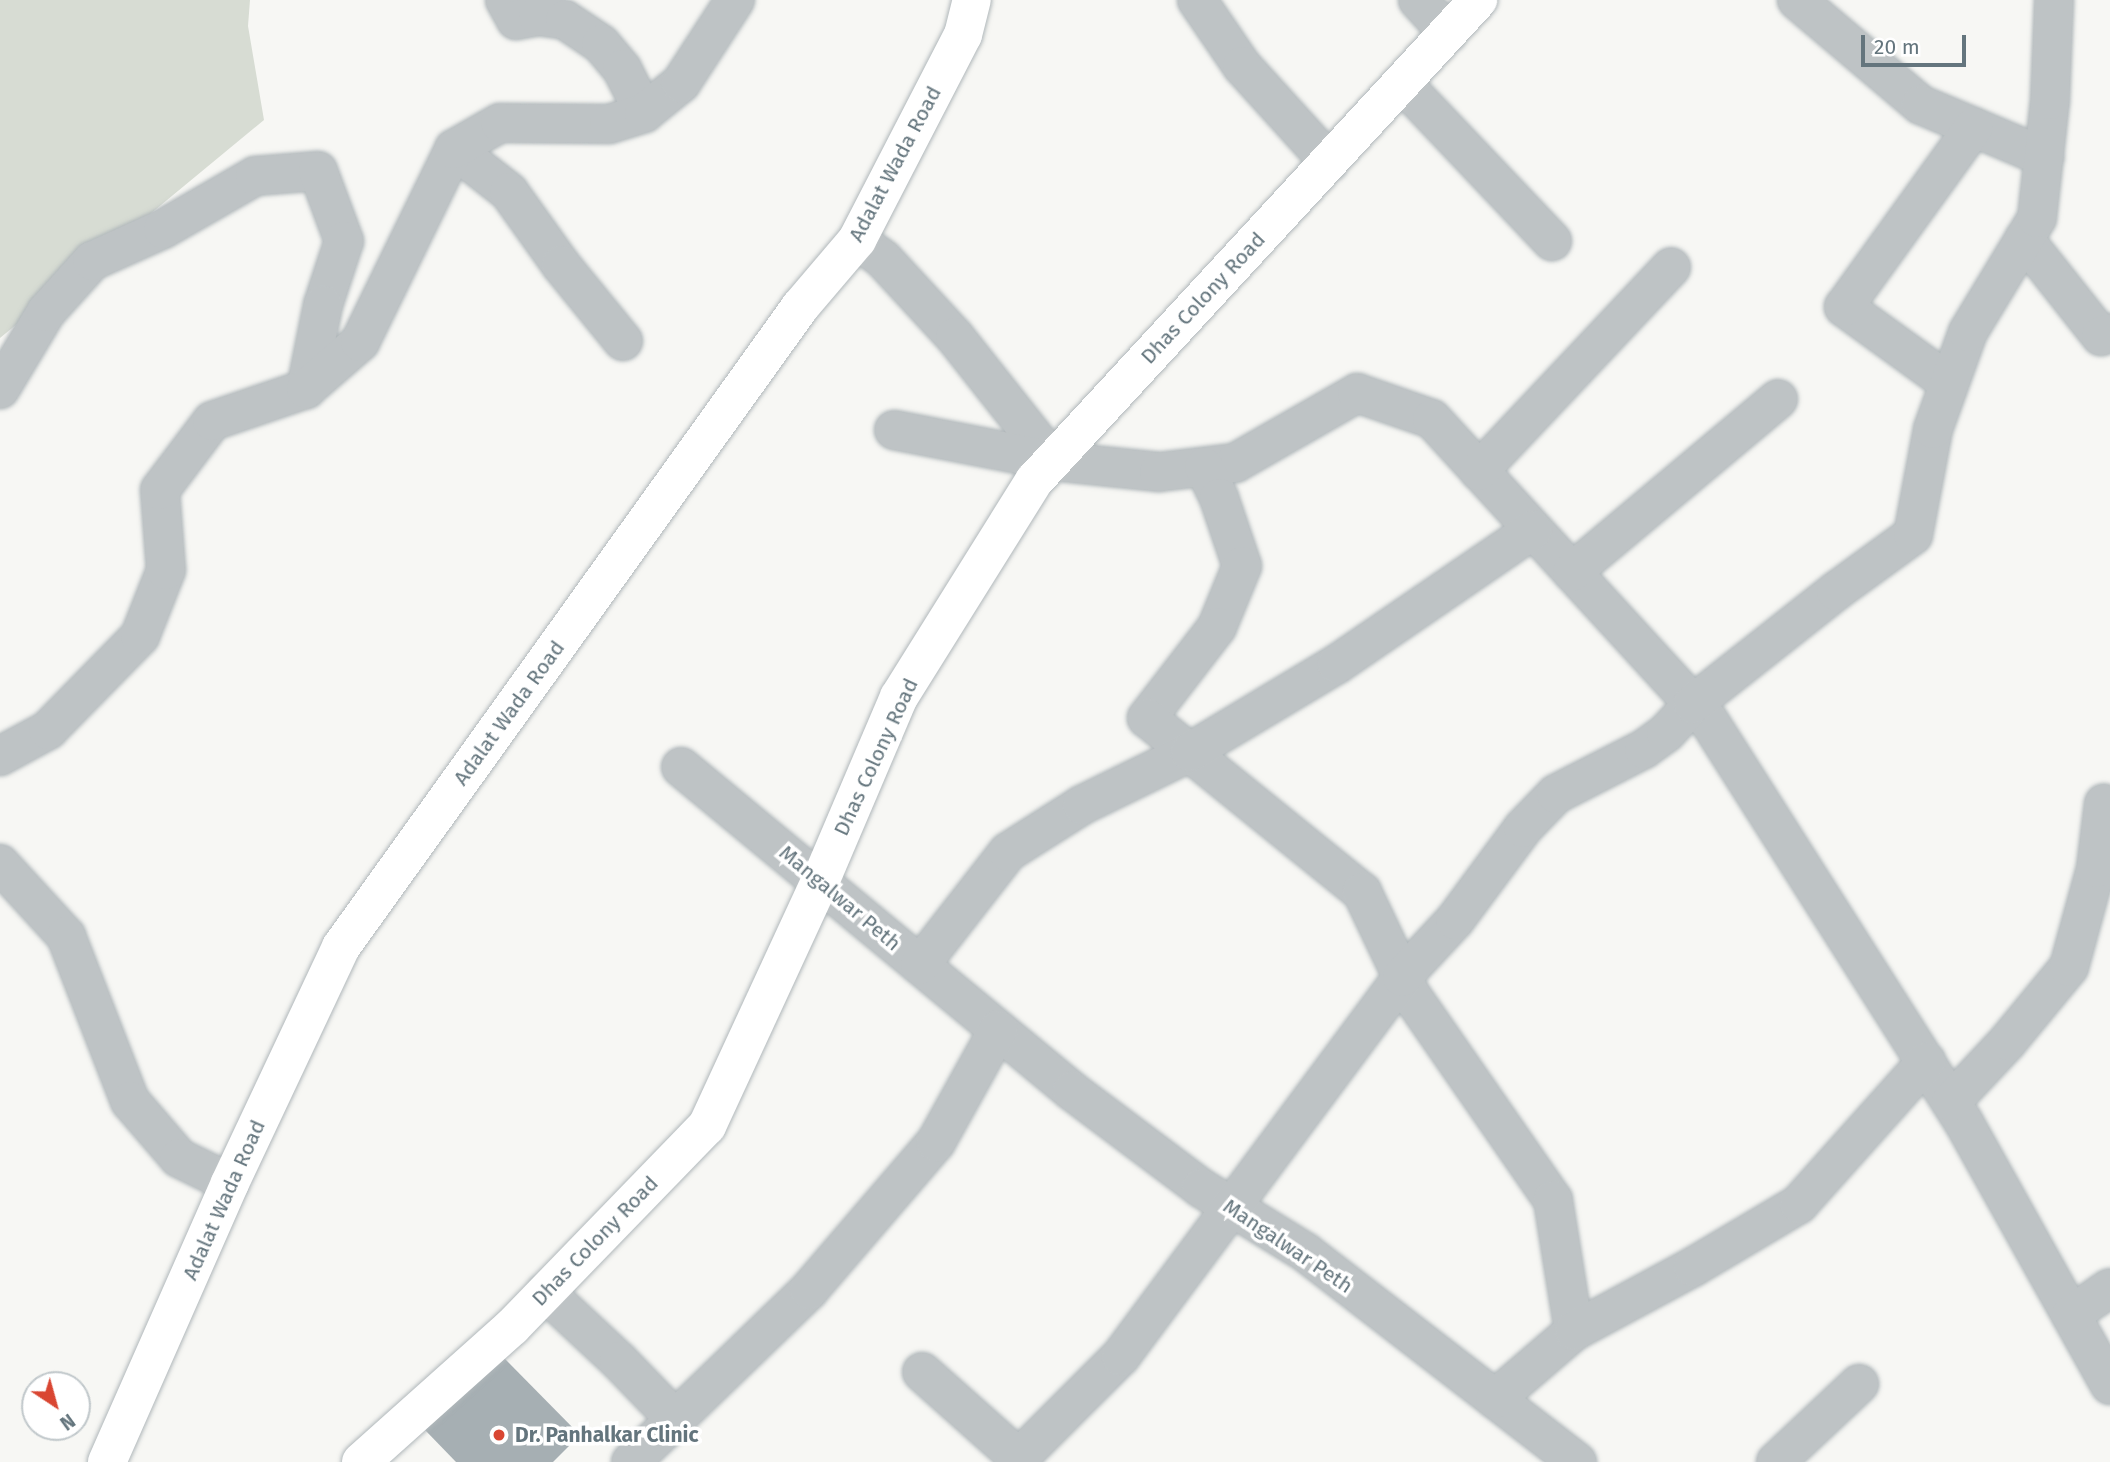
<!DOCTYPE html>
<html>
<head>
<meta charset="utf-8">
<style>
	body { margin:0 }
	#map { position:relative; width:2110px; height:1462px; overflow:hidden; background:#f7f7f4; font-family:"Fira Sans",sans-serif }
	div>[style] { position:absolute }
	.green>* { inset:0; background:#d7dcd3 }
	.building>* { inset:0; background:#a6afb3 }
	.roads { filter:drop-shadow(0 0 2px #b0b7ba) drop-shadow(0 0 2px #b0b7ba) }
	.street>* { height:38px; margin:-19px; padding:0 19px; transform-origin:19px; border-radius:19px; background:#bec3c5 }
	.secondary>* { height:38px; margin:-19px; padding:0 19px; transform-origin:19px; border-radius:19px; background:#fff }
	.dots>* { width:19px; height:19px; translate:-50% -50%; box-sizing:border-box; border:4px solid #fff; border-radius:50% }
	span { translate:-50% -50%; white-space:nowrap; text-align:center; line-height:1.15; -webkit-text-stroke:7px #fff; paint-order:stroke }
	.street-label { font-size:21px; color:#64757d }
	.poi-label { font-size:21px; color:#64757d; font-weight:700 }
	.left { translate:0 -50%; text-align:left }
	.north { position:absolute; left:21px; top:1371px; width:70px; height:70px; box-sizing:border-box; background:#fff; border:2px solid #c1c8cb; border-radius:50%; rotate:144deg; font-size:19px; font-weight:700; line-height:28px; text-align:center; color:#64757d }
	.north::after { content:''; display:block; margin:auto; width:24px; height:32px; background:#d94632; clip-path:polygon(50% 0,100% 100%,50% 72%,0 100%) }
	.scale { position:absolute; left:1861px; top:35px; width:105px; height:32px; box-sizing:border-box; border:4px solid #64757d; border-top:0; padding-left:9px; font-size:21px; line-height:24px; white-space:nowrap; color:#64757d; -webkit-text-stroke:5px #fff; paint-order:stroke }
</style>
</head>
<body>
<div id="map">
	<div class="green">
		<i style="clip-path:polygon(0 0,250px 0,248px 26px,264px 120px,0 338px)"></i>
	</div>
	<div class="building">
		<i style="clip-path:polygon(501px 1355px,580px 1435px,553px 1462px,456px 1462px,425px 1430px)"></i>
	</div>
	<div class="roads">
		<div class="street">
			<i style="left:505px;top:0;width:23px;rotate:61deg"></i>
			<i style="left:516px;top:20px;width:22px;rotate:-10deg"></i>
			<i style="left:538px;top:16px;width:27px;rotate:8deg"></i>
			<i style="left:565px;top:20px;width:43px;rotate:33.7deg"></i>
			<i style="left:601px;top:44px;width:33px;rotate:50deg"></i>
			<i style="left:622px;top:69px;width:49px;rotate:63.4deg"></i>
			<i style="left:1197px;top:0;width:80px;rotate:55.7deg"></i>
			<i style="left:1242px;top:66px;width:130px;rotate:47.8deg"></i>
			<i style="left:1418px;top:0;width:45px;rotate:47.7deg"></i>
			<i style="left:1797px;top:0;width:162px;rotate:40.3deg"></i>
			<i style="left:1921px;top:105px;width:134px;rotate:22.9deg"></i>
			<i style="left:1402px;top:83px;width:218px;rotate:46.5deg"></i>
			<i style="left:454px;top:149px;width:70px;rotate:38deg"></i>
			<i style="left:509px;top:192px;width:90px;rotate:54.5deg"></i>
			<i style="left:561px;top:265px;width:98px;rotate:50.8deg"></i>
			<i style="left:2024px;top:239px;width:124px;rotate:51.6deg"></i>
			<i style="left:2101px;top:336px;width:9px;rotate:-18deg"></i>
			<i style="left:857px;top:240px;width:32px;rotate:36deg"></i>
			<i style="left:883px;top:259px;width:106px;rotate:47.3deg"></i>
			<i style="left:955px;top:337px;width:158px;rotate:51.7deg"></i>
			<i style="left:1949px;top:383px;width:130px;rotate:-144.1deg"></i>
			<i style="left:1844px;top:307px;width:222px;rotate:-54.2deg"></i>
			<i style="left:0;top:389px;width:90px;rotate:-59.1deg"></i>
			<i style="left:46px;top:312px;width:69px;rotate:-48deg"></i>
			<i style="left:92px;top:261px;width:78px;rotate:-24.3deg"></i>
			<i style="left:163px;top:229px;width:106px;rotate:-29.9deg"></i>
			<i style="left:255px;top:176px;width:63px;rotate:-4.5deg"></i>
			<i style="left:318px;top:171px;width:75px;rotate:69.6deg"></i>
			<i style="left:344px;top:241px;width:67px;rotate:108.2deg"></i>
			<i style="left:323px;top:305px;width:86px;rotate:101.4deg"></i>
			<i style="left:894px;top:430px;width:162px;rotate:11deg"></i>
			<i style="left:1053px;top:461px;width:107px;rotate:5.9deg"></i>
			<i style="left:1159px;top:472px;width:77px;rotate:-6.8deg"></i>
			<i style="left:1235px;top:463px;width:141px;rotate:-29.8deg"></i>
			<i style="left:1357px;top:393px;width:79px;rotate:19.1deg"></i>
			<i style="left:1432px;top:419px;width:410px;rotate:47.5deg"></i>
			<i style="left:1709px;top:721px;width:474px;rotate:57.6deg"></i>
			<i style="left:1963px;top:1121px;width:302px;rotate:60.9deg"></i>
			<i style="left:1204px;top:467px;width:34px;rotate:64deg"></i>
			<i style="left:1219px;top:498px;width:72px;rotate:71.3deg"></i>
			<i style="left:1242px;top:566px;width:66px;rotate:112.3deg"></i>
			<i style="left:1217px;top:627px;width:115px;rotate:127.6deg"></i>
			<i style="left:1147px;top:718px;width:277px;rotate:39deg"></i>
			<i style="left:1362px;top:892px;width:114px;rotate:64.6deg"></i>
			<i style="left:1411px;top:995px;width:249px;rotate:55.3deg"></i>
			<i style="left:1553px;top:1200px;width:133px;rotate:80.9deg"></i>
			<i style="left:1479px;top:471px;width:280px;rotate:-46.7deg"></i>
			<i style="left:1572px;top:572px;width:269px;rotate:-40deg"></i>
			<i style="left:0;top:756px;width:55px;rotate:-28.4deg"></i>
			<i style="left:48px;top:730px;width:132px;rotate:-45.6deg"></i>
			<i style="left:140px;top:636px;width:71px;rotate:-68.5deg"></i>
			<i style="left:166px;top:570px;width:80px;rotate:-94.3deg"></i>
			<i style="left:160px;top:490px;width:86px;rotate:-53deg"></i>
			<i style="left:212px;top:421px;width:99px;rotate:-18.8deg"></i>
			<i style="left:306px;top:389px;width:72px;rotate:-41deg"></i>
			<i style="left:360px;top:342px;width:215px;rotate:-64deg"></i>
			<i style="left:454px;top:149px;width:53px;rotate:-29.5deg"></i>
			<i style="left:500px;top:123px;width:109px;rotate:0.5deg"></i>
			<i style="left:609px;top:124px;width:37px;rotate:-17deg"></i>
			<i style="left:644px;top:113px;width:48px;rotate:-39deg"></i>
			<i style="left:681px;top:83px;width:99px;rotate:-57deg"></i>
			<i style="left:681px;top:767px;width:508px;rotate:39.65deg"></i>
			<i style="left:1072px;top:1091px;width:161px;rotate:36.9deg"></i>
			<i style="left:1201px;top:1188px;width:122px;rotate:31.6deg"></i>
			<i style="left:1305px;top:1252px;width:344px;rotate:37.7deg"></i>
			<i style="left:0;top:864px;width:98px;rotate:47.5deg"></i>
			<i style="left:66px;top:936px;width:177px;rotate:68.8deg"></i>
			<i style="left:130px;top:1101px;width:75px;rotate:49.3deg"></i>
			<i style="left:179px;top:1158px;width:57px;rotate:26.1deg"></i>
			<i style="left:920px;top:965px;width:143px;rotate:-52.1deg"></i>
			<i style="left:1008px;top:852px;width:88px;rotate:-32.4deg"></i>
			<i style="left:1082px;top:805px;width:120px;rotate:-26.1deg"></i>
			<i style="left:1190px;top:752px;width:171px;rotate:-30.9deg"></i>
			<i style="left:1337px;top:664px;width:237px;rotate:-34.4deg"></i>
			<i style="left:1951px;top:1102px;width:83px;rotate:-46.9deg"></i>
			<i style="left:2008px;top:1041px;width:96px;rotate:-50.5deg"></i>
			<i style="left:2069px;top:967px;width:103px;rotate:-74.7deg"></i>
			<i style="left:2096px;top:868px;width:65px;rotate:-83deg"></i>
			<i style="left:545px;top:1292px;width:101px;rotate:43deg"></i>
			<i style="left:619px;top:1361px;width:81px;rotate:46deg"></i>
			<i style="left:2071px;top:1315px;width:47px;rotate:-34.7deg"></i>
			<i style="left:922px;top:1372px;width:135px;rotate:41.7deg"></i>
			<i style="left:1495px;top:1399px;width:104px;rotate:-40.7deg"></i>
			<i style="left:1574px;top:1331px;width:135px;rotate:-28.3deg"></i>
			<i style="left:1693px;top:1267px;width:123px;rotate:-30.7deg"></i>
			<i style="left:1799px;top:1204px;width:191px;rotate:-48.2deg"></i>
			<i style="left:631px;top:1462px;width:248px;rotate:-44deg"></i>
			<i style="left:809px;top:1290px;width:195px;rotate:-49.4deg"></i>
			<i style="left:936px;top:1142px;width:128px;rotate:-61deg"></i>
			<i style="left:1015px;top:1462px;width:150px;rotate:-45deg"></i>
			<i style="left:1121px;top:1356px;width:472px;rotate:-53.4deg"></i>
			<i style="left:1402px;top:977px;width:78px;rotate:-47.1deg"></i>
			<i style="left:1455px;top:920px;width:114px;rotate:-53.5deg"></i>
			<i style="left:1523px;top:828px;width:47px;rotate:-45.9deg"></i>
			<i style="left:1556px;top:794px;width:99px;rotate:-27.1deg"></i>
			<i style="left:1644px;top:749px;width:27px;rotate:-36deg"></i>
			<i style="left:1666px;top:733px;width:40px;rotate:-47deg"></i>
			<i style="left:1693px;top:704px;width:182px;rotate:-38.3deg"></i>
			<i style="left:1836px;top:591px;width:95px;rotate:-36deg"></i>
			<i style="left:1913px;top:535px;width:108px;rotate:-79.3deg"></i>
			<i style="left:1933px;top:429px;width:103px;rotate:-70.2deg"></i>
			<i style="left:1968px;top:332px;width:133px;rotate:-58.8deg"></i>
			<i style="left:2037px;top:218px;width:119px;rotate:-83.7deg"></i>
			<i style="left:2050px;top:100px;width:100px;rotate:-87.7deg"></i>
			<i style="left:1776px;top:1462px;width:114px;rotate:-43.2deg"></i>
		</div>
		<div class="secondary">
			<i style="left:107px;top:1462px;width:305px;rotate:-66.2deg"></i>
			<i style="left:230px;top:1183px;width:261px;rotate:-64.8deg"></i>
			<i style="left:341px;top:947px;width:788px;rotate:-54.35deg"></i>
			<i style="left:800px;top:307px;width:88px;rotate:-49.6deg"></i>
			<i style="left:857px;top:240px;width:231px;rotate:-62.7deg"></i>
			<i style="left:963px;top:35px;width:36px;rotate:-76deg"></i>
			<i style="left:361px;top:1462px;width:203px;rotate:-41.8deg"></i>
			<i style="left:512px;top:1327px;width:280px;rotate:-45.9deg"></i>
			<i style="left:707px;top:1126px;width:269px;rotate:-65.2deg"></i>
			<i style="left:820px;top:882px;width:201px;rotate:-66.9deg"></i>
			<i style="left:899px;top:697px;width:255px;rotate:-58deg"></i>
			<i style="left:1034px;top:481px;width:655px;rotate:-47.29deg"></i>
		</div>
	</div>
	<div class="dots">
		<i style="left:499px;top:1435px;background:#d94632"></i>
	</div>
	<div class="street-label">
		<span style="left:895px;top:164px;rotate:-62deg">Adalat Wada Road</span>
		<span style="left:1203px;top:298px;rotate:-47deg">Dhas Colony Road</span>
		<span style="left:509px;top:713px;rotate:-54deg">Adalat Wada Road</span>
		<span style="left:876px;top:757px;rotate:-65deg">Dhas Colony Road</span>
		<span style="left:840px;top:898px;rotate:40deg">Mangalwar Peth</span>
		<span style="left:224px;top:1200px;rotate:-66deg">Adalat Wada Road</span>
		<span style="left:595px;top:1241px;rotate:-46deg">Dhas Colony Road</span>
		<span style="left:1288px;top:1246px;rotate:34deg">Mangalwar Peth</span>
	</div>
	<div class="poi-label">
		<span class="left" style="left:515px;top:1435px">Dr. Panhalkar Clinic</span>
	</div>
	<div class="north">N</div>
	<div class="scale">20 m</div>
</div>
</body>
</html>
